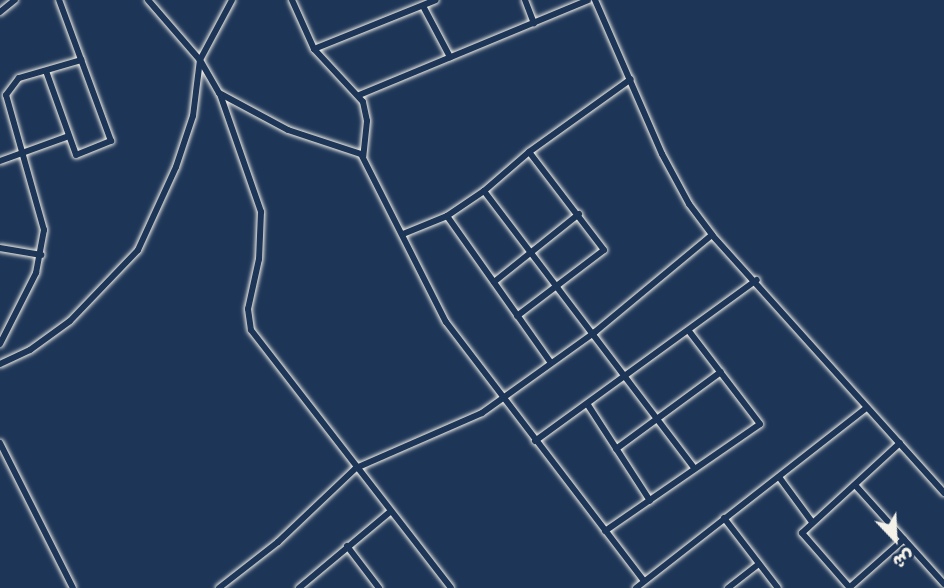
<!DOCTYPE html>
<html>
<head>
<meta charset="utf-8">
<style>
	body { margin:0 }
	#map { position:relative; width:944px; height:588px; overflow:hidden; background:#1d3557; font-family:Mynerve,"Playpen Sans Arabic",sans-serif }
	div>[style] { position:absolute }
	.roads { filter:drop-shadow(0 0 2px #f4f1e8) drop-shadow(0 0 2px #f4f1e8) }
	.street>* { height:6px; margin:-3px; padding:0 3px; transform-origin:3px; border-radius:3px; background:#1d3557 }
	span { translate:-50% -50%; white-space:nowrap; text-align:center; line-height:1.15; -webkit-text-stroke:6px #1d3557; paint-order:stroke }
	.north { position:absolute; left:860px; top:504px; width:70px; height:70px; -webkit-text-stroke:5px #1d3557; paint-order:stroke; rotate:157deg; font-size:19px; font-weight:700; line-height:28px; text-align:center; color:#f4f1e8 }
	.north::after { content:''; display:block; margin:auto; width:24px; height:32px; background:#f4f1e8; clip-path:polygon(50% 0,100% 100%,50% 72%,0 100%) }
</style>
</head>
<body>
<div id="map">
	<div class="roads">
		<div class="street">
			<i style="left:148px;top:0;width:79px;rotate:49.1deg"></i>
			<i style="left:200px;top:60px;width:38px;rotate:60deg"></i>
			<i style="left:219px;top:93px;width:78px;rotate:28.2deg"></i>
			<i style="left:288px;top:130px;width:77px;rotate:18.2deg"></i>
			<i style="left:361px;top:154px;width:188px;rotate:63.2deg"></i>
			<i style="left:446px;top:322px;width:326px;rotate:52.6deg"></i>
			<i style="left:292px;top:0;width:54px;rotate:65.8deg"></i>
			<i style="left:314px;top:49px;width:72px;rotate:47.2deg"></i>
			<i style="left:363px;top:102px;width:19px;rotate:78deg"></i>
			<i style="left:367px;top:121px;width:36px;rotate:96deg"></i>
			<i style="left:525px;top:0;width:25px;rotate:69deg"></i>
			<i style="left:595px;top:0;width:168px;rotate:66.5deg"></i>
			<i style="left:662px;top:154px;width:57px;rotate:61.6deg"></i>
			<i style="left:689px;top:204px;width:39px;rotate:53deg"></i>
			<i style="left:712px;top:235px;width:347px;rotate:48deg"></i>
			<i style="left:423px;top:6px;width:58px;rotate:62.1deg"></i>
			<i style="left:0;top:12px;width:19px;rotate:-39deg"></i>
			<i style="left:314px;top:49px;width:131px;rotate:-21.9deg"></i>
			<i style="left:46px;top:71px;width:89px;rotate:70.3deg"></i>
			<i style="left:76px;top:155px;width:38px;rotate:-22deg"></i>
			<i style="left:111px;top:141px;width:150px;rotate:-110.2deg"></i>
			<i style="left:220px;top:94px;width:125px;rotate:70.8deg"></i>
			<i style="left:261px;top:212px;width:47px;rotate:92.4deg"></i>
			<i style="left:259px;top:259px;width:51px;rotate:102.4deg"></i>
			<i style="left:248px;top:309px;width:21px;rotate:82deg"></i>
			<i style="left:251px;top:330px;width:326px;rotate:52.2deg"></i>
			<i style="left:359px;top:95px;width:248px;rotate:-22.5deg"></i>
			<i style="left:0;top:161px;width:73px;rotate:-19.9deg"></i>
			<i style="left:484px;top:191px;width:348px;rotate:52.8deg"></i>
			<i style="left:447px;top:216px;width:180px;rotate:54.7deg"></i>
			<i style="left:403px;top:234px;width:48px;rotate:-22.2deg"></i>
			<i style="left:447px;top:216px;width:45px;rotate:-34deg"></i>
			<i style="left:484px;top:191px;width:60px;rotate:-40.9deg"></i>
			<i style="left:529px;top:152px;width:125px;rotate:-35.6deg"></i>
			<i style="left:0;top:248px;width:42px;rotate:9.7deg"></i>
			<i style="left:494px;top:282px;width:109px;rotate:-38.7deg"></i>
			<i style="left:517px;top:316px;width:109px;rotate:-37.2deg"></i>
			<i style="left:604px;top:250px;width:123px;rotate:-127.4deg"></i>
			<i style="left:0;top:344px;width:80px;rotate:-63.1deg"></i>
			<i style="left:36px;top:273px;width:44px;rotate:-79.5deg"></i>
			<i style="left:44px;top:230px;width:140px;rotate:-105.7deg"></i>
			<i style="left:6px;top:95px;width:21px;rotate:-53deg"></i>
			<i style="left:19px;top:78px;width:65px;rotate:-16.2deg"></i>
			<i style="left:0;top:364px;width:33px;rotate:-25deg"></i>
			<i style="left:30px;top:350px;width:49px;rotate:-35.9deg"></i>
			<i style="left:70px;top:321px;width:98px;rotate:-46.2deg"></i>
			<i style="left:138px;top:250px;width:91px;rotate:-65.4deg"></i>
			<i style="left:176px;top:167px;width:54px;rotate:-71.6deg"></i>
			<i style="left:193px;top:116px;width:56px;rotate:-82.9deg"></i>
			<i style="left:200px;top:60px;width:68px;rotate:-61.9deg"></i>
			<i style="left:588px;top:405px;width:114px;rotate:57.1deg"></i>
			<i style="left:535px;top:441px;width:274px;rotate:-36deg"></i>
			<i style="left:0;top:443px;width:162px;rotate:63.3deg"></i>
			<i style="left:616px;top:449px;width:130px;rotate:-36.3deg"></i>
			<i style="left:779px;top:477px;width:56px;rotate:53.7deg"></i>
			<i style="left:855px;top:485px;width:133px;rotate:48deg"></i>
			<i style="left:724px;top:518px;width:88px;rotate:52.4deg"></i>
			<i style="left:605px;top:531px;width:188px;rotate:-34.6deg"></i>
			<i style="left:760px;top:424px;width:117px;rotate:-127.4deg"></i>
			<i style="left:347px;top:546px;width:53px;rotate:52.7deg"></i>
			<i style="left:850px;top:587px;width:72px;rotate:-41.6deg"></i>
			<i style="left:219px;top:588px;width:75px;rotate:-37.9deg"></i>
			<i style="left:278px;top:542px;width:108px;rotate:-43.5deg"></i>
			<i style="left:356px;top:468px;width:137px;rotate:-23.6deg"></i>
			<i style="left:482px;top:413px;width:139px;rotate:-35.6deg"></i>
			<i style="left:595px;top:332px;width:152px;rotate:-39.7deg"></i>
			<i style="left:299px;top:588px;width:119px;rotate:-39.9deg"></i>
			<i style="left:636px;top:588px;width:292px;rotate:-38deg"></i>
			<i style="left:728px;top:588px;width:39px;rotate:-38deg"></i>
			<i style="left:850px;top:588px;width:73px;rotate:-131.1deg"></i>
			<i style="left:802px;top:533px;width:133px;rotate:-42.6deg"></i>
		</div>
	</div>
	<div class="north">ش</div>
</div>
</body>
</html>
